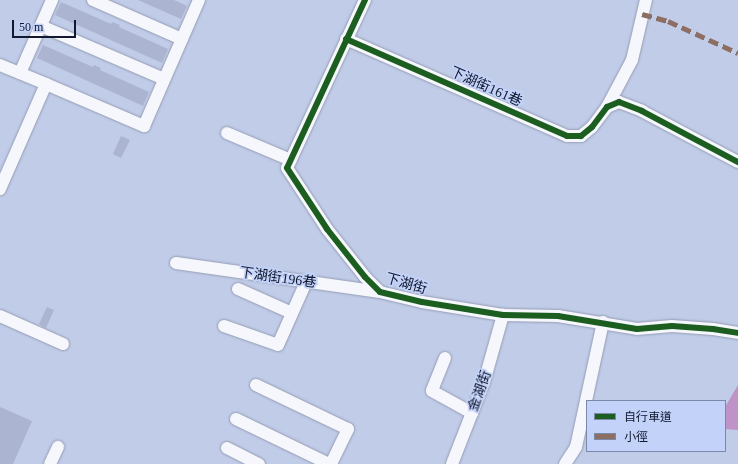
<!DOCTYPE html>
<html>
<head>
<meta charset="utf-8">
<style>
	body { margin:0 }
	#map { position:relative; width:738px; height:464px; overflow:hidden; background:#c1cce8; font-family:"Times New Roman","Noto Sans TC",serif }
	div>[style] { position:absolute }
	.water>* { inset:0; background:#bf93c8 }
	.building>* { inset:0; background:#abb4d0 }
	.roads { filter:drop-shadow(0 0 1px #949db4) drop-shadow(0 0 1px #949db4) }
	.minor>* { height:12px; margin:-6px; padding:0 6px; transform-origin:6px; border-radius:6px; background:#f6f7fc }
	.quiet>* { height:5px; margin-top:-2.5px; transform-origin:0; background:repeating-linear-gradient(90deg,#8d6e63 0 10px,transparent 0 15px) }
	.cycleway>* { height:6px; margin:-3px; padding:0 3px; transform-origin:3px; border-radius:3px; background:#1b5e20 }
	span { translate:-50% -50%; white-space:nowrap; text-align:center; line-height:1.15; -webkit-text-stroke:3.5px #c3d2f8; paint-order:stroke }
	.street-label { font-size:14px; color:#11182f }
	.legend { position:absolute; left:586px; top:400px; width:140px; height:52px; box-sizing:border-box; background:#c3d2f8; border:1px solid #7c88a8; margin:0; padding:5px 7px; list-style:none; font-size:12px; color:#11182f }
	.legend li { display:flex; align-items:center; gap:8px; height:20px }
	.legend b { width:20px; border:1px solid #7c88a8 }
	.scale { position:absolute; left:12px; top:20px; width:64px; height:18px; box-sizing:border-box; border:2px solid #11182f; border-top:0; padding-left:5px; font-size:12px; line-height:14px; white-space:nowrap; color:#11182f; -webkit-text-stroke:3px #c3d2f8; paint-order:stroke }
</style>
</head>
<body>
<div id="map">
	<div class="water">
		<i style="clip-path:polygon(738px 385px,738px 430px,725px 429px,725px 407px)"></i>
	</div>
	<div class="building">
		<i style="clip-path:polygon(138px 0,174px 0,187px 6px,181px 19px)"></i>
		<i style="clip-path:polygon(61px 2px,111px 24px,112px 22px,120px 25px,119px 27px,168px 49px,162px 63px,55px 15px)"></i>
		<i style="clip-path:polygon(43px 45px,93px 67px,94px 65px,101px 68px,100px 70px,149px 92px,143px 106px,37px 58px)"></i>
		<i style="clip-path:polygon(121px 136px,130px 140px,121px 158px,113px 154px)"></i>
		<i style="clip-path:polygon(47px 307px,54px 310px,46px 328px,39px 324px)"></i>
		<i style="clip-path:polygon(0 407px,32px 421px,13px 464px,0 464px)"></i>
	</div>
	<div class="roads">
		<div class="minor">
			<i style="left:93px;top:0;width:97px;rotate:23.7deg"></i>
			<i style="left:365px;top:0;width:185px;rotate:114.9deg"></i>
			<i style="left:287px;top:168px;width:73px;rotate:56.7deg"></i>
			<i style="left:327px;top:229px;width:61px;rotate:51.6deg"></i>
			<i style="left:365px;top:277px;width:21px;rotate:45deg"></i>
			<i style="left:380px;top:292px;width:43px;rotate:13.4deg"></i>
			<i style="left:422px;top:302px;width:82px;rotate:9.1deg"></i>
			<i style="left:503px;top:315px;width:55px;rotate:1deg"></i>
			<i style="left:558px;top:316px;width:80px;rotate:9.3deg"></i>
			<i style="left:637px;top:329px;width:35px;rotate:-5deg"></i>
			<i style="left:672px;top:326px;width:41px;rotate:4.2deg"></i>
			<i style="left:713px;top:329px;width:25px;rotate:9deg"></i>
			<i style="left:41px;top:26px;width:134px;rotate:23.3deg"></i>
			<i style="left:346px;top:39px;width:241px;rotate:23.7deg"></i>
			<i style="left:567px;top:136px;width:14px"></i>
			<i style="left:581px;top:136px;width:14px;rotate:-39deg"></i>
			<i style="left:592px;top:127px;width:25px;rotate:-53deg"></i>
			<i style="left:607px;top:107px;width:53px;rotate:-62deg"></i>
			<i style="left:632px;top:60px;width:62px;rotate:-76.9deg"></i>
			<i style="left:0;top:65px;width:50px;rotate:22.4deg"></i>
			<i style="left:46px;top:84px;width:115px;rotate:113.7deg"></i>
			<i style="left:20px;top:73px;width:80px;rotate:-66.3deg"></i>
			<i style="left:46px;top:84px;width:107px;rotate:23.2deg"></i>
			<i style="left:144px;top:126px;width:137px;rotate:-66.4deg"></i>
			<i style="left:607px;top:107px;width:13px;rotate:-23deg"></i>
			<i style="left:619px;top:102px;width:25px;rotate:21deg"></i>
			<i style="left:642px;top:111px;width:109px;rotate:28deg"></i>
			<i style="left:227px;top:133px;width:69px;rotate:22.9deg"></i>
			<i style="left:176px;top:263px;width:206px;rotate:8.1deg"></i>
			<i style="left:238px;top:289px;width:59px;rotate:24deg"></i>
			<i style="left:0;top:316px;width:69px;rotate:24deg"></i>
			<i style="left:224px;top:326px;width:57px;rotate:19.4deg"></i>
			<i style="left:278px;top:345px;width:69px;rotate:-66deg"></i>
			<i style="left:445px;top:358px;width:35px;rotate:112deg"></i>
			<i style="left:432px;top:391px;width:46px;rotate:28.8deg"></i>
			<i style="left:256px;top:385px;width:102px;rotate:25.6deg"></i>
			<i style="left:348px;top:429px;width:39px;rotate:116deg"></i>
			<i style="left:236px;top:419px;width:103px;rotate:25.8deg"></i>
			<i style="left:227px;top:448px;width:36px;rotate:27deg"></i>
			<i style="left:50px;top:464px;width:19px;rotate:-65deg"></i>
			<i style="left:452px;top:464px;width:88px;rotate:-68.7deg"></i>
			<i style="left:484px;top:382px;width:70px;rotate:-74.2deg"></i>
			<i style="left:565px;top:464px;width:20px;rotate:-57deg"></i>
			<i style="left:576px;top:447px;width:128px;rotate:-77.8deg"></i>
		</div>
	</div>
	<div class="quiet">
		<i style="left:642px;top:14px;width:27px;rotate:15deg"></i>
		<i style="left:668px;top:21px;width:77px;rotate:24.6deg"></i>
	</div>
	<div class="cycleway">
		<i style="left:365px;top:0;width:185px;rotate:114.9deg"></i>
		<i style="left:287px;top:168px;width:73px;rotate:56.7deg"></i>
		<i style="left:327px;top:229px;width:61px;rotate:51.6deg"></i>
		<i style="left:365px;top:277px;width:21px;rotate:45deg"></i>
		<i style="left:380px;top:292px;width:43px;rotate:13.4deg"></i>
		<i style="left:422px;top:302px;width:82px;rotate:9.1deg"></i>
		<i style="left:503px;top:315px;width:55px;rotate:1deg"></i>
		<i style="left:558px;top:316px;width:80px;rotate:9.3deg"></i>
		<i style="left:637px;top:329px;width:35px;rotate:-5deg"></i>
		<i style="left:672px;top:326px;width:41px;rotate:4.2deg"></i>
		<i style="left:713px;top:329px;width:25px;rotate:9deg"></i>
		<i style="left:346px;top:39px;width:241px;rotate:23.7deg"></i>
		<i style="left:567px;top:136px;width:14px"></i>
		<i style="left:581px;top:136px;width:14px;rotate:-39deg"></i>
		<i style="left:592px;top:127px;width:25px;rotate:-53deg"></i>
		<i style="left:607px;top:107px;width:13px;rotate:-23deg"></i>
		<i style="left:619px;top:102px;width:25px;rotate:21deg"></i>
		<i style="left:642px;top:111px;width:109px;rotate:28deg"></i>
	</div>
	<div class="street-label">
		<span style="left:486px;top:87px;rotate:24deg">下湖街161巷</span>
		<span style="left:278px;top:278px;rotate:8deg">下湖街196巷</span>
		<span style="left:406px;top:284px;rotate:16deg">下湖街</span>
		<span style="left:480px;top:391px;rotate:-70deg">金湖街</span>
	</div>
	<ul class="legend">
	<li><b style="height:5px;background:#1b5e20"></b>自行車道</li>
	<li><b style="height:5px;background:#8d6e63"></b>小徑</li>
	</ul>
	<div class="scale">50 m</div>
</div>
</body>
</html>
